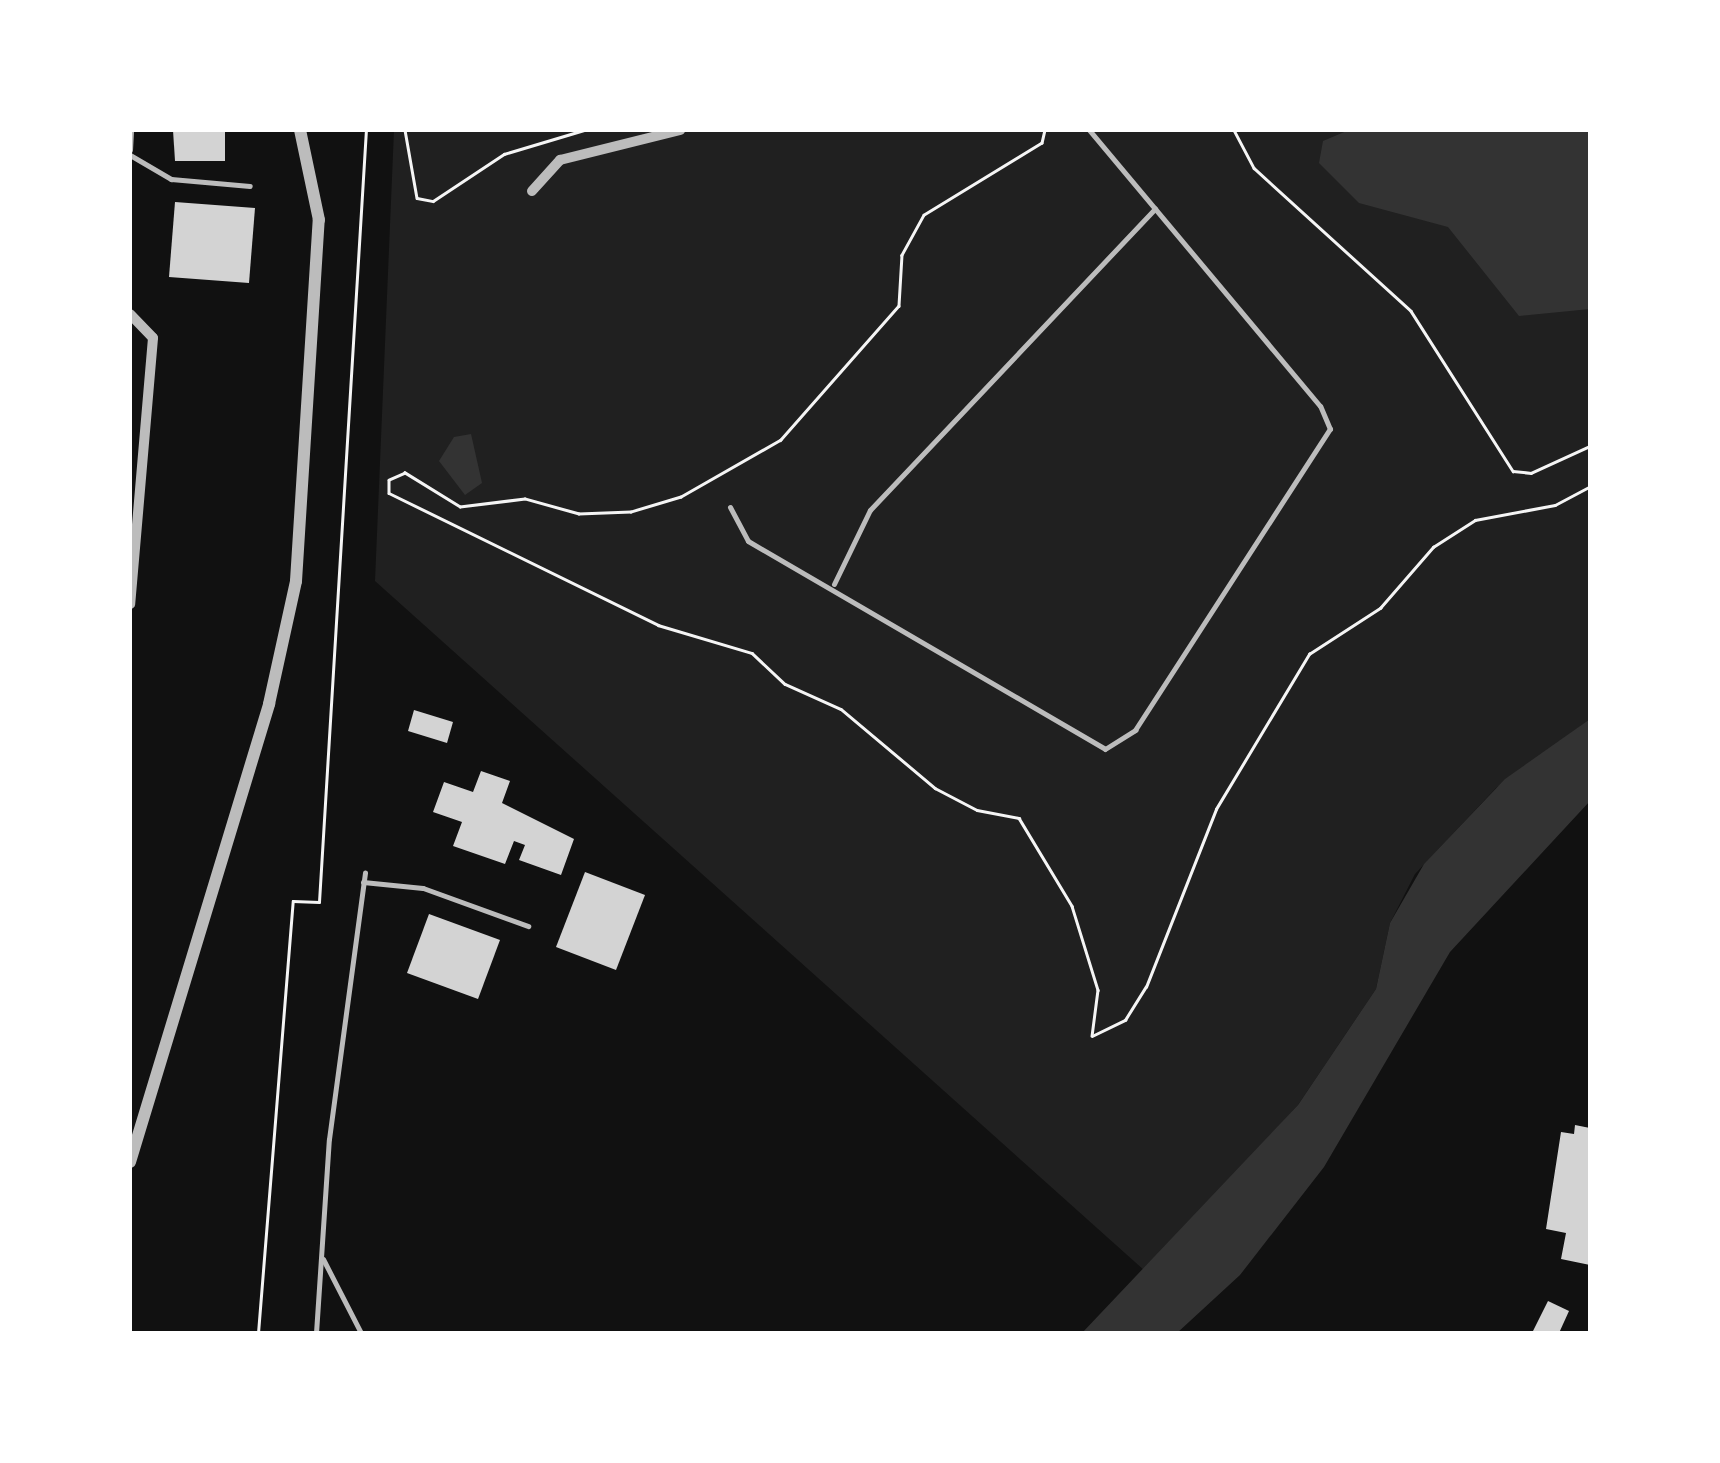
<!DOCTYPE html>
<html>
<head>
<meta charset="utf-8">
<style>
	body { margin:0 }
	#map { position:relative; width:1720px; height:1463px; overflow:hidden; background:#111; font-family:Manrope,sans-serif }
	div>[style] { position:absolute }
	.green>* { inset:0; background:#202020 }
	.water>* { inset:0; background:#333 }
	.building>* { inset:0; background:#d3d3d3 }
	.path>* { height:2.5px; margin:-1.25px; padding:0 1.25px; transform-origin:1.25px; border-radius:1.25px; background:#f5f5f5 }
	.service>* { height:5px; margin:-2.5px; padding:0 2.5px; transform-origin:2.5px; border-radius:2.5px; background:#bcbcbc }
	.minor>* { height:10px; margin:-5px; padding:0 5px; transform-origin:5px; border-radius:5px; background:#bcbcbc }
	.tertiary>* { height:12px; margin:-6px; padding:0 6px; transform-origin:6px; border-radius:6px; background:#bcbcbc }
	span { translate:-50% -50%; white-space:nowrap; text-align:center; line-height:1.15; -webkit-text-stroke:10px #fff; paint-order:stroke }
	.frame { position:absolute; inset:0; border:132px solid #fff; pointer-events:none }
</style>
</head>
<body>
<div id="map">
	<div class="green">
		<i style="clip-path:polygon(394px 130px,1590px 130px,1590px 719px,1496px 788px,1415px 874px,1390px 923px,1376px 989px,1298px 1105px,1145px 1271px,375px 581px)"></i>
	</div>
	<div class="water">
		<i style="clip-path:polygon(1349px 130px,1590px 132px,1590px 309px,1519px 316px,1448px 227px,1359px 203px,1319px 163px,1323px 141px)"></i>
		<i style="clip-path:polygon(471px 434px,482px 483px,465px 495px,439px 461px,454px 437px)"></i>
		<i style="clip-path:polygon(1590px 719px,1590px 801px,1450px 952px,1324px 1167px,1240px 1275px,1177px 1333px,1082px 1333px,1298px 1105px,1376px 989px,1390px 923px,1424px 864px,1505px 779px)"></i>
	</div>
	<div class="building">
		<i style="clip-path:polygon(173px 130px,225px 130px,225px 161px,175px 161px)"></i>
		<i style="clip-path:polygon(175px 202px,255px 208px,249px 283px,169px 277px)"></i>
		<i style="clip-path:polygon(414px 710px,453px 722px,447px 743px,408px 731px)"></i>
		<i style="clip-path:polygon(481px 771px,510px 781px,502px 803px,574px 839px,561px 875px,519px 860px,525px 845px,514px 841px,505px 864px,453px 846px,462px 822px,433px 812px,444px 782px,473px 792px)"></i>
		<i style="clip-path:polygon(585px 872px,645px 895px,616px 970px,556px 947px)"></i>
		<i style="clip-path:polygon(429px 914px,500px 940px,478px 999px,407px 973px)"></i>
		<i style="clip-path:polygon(1575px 1125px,1590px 1128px,1590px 1265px,1561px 1259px,1566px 1233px,1546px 1229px,1561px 1132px,1574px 1134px)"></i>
		<i style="clip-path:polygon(1548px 1301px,1569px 1311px,1559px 1333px,1532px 1333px)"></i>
	</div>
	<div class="path">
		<i style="left:405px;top:130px;width:69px;rotate:80deg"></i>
		<i style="left:417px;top:198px;width:16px;rotate:11deg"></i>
		<i style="left:433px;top:201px;width:85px;rotate:-33.5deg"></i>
		<i style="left:504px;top:154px;width:84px;rotate:-16.7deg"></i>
		<i style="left:1045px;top:130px;width:13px;rotate:103deg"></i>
		<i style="left:1042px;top:143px;width:138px;rotate:148.6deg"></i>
		<i style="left:924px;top:215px;width:46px;rotate:118.8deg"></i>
		<i style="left:902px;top:255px;width:51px;rotate:93.4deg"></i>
		<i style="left:899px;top:306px;width:179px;rotate:131.4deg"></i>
		<i style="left:781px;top:440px;width:115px;rotate:150.3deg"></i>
		<i style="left:681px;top:497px;width:52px;rotate:163.3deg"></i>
		<i style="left:631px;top:512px;width:52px;rotate:177.8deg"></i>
		<i style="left:579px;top:514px;width:56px;rotate:-164.5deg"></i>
		<i style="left:525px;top:499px;width:65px;rotate:173deg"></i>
		<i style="left:460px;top:507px;width:65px;rotate:-148.3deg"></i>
		<i style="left:405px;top:473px;width:17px;rotate:156deg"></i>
		<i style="left:389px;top:480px;width:13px;rotate:90deg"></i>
		<i style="left:389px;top:493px;width:300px;rotate:26.1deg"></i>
		<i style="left:658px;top:625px;width:98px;rotate:16.6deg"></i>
		<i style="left:752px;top:653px;width:45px;rotate:43.2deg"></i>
		<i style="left:785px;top:684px;width:61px;rotate:24.1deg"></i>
		<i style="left:841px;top:709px;width:123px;rotate:40deg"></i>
		<i style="left:935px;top:788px;width:47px;rotate:27.6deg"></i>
		<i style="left:977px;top:810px;width:43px;rotate:10.8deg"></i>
		<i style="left:1019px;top:818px;width:103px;rotate:58.9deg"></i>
		<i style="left:1072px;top:906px;width:88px;rotate:72.8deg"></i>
		<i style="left:1098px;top:990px;width:46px;rotate:97.4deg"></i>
		<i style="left:1092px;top:1036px;width:37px;rotate:-26deg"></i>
		<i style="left:1125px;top:1020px;width:39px;rotate:-58deg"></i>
		<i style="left:1146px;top:987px;width:191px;rotate:-68.5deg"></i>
		<i style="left:1216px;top:809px;width:181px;rotate:-59deg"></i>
		<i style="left:1309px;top:654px;width:85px;rotate:-32.9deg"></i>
		<i style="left:1380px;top:608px;width:81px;rotate:-49deg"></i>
		<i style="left:1433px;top:547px;width:50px;rotate:-32.7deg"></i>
		<i style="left:1475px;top:520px;width:81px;rotate:-10.6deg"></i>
		<i style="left:1555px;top:505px;width:40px;rotate:-28deg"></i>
		<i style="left:1234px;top:130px;width:43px;rotate:62.2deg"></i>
		<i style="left:1254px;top:168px;width:212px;rotate:42.3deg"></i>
		<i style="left:1411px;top:311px;width:190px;rotate:57.5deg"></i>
		<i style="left:1513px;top:471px;width:18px;rotate:6deg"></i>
		<i style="left:1531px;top:473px;width:65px;rotate:-24.6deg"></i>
		<i style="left:258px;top:1333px;width:433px;rotate:-85.4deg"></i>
		<i style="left:293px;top:901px;width:26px;rotate:2deg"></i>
		<i style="left:319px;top:902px;width:773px;rotate:-86.52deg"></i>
	</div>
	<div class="service">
		<i style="left:130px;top:150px;width:20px;rotate:-87deg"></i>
		<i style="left:130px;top:155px;width:48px;rotate:30.3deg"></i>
		<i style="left:171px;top:179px;width:79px;rotate:5.1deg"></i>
		<i style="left:730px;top:507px;width:38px;rotate:62deg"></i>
		<i style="left:748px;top:541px;width:413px;rotate:30.2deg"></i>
		<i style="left:1105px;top:749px;width:36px;rotate:-32deg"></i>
		<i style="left:1135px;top:730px;width:359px;rotate:-57.1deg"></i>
		<i style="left:1330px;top:429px;width:25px;rotate:-113deg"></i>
		<i style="left:1320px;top:406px;width:360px;rotate:-129.9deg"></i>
		<i style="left:834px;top:584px;width:82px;rotate:-64.1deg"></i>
		<i style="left:870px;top:510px;width:415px;rotate:-46.6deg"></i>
		<i style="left:363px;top:882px;width:60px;rotate:5.7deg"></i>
		<i style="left:423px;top:888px;width:112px;rotate:19.9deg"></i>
		<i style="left:323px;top:1259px;width:83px;rotate:62.8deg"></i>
		<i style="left:316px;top:1333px;width:194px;rotate:-86.2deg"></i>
		<i style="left:329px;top:1139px;width:269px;rotate:-82.3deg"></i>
	</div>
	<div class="minor">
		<i style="left:532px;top:191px;width:42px;rotate:-47.9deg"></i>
		<i style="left:560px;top:160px;width:124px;rotate:-14deg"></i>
		<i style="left:130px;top:314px;width:33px;rotate:46deg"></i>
		<i style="left:153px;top:338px;width:267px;rotate:94.9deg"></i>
	</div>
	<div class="tertiary">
		<i style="left:130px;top:1162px;width:479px;rotate:-73.1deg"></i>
		<i style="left:269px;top:704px;width:126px;rotate:-77.6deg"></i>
		<i style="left:296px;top:581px;width:362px;rotate:-86.4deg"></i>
		<i style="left:319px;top:220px;width:92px;rotate:-101.9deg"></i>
	</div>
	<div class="frame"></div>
</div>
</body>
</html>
